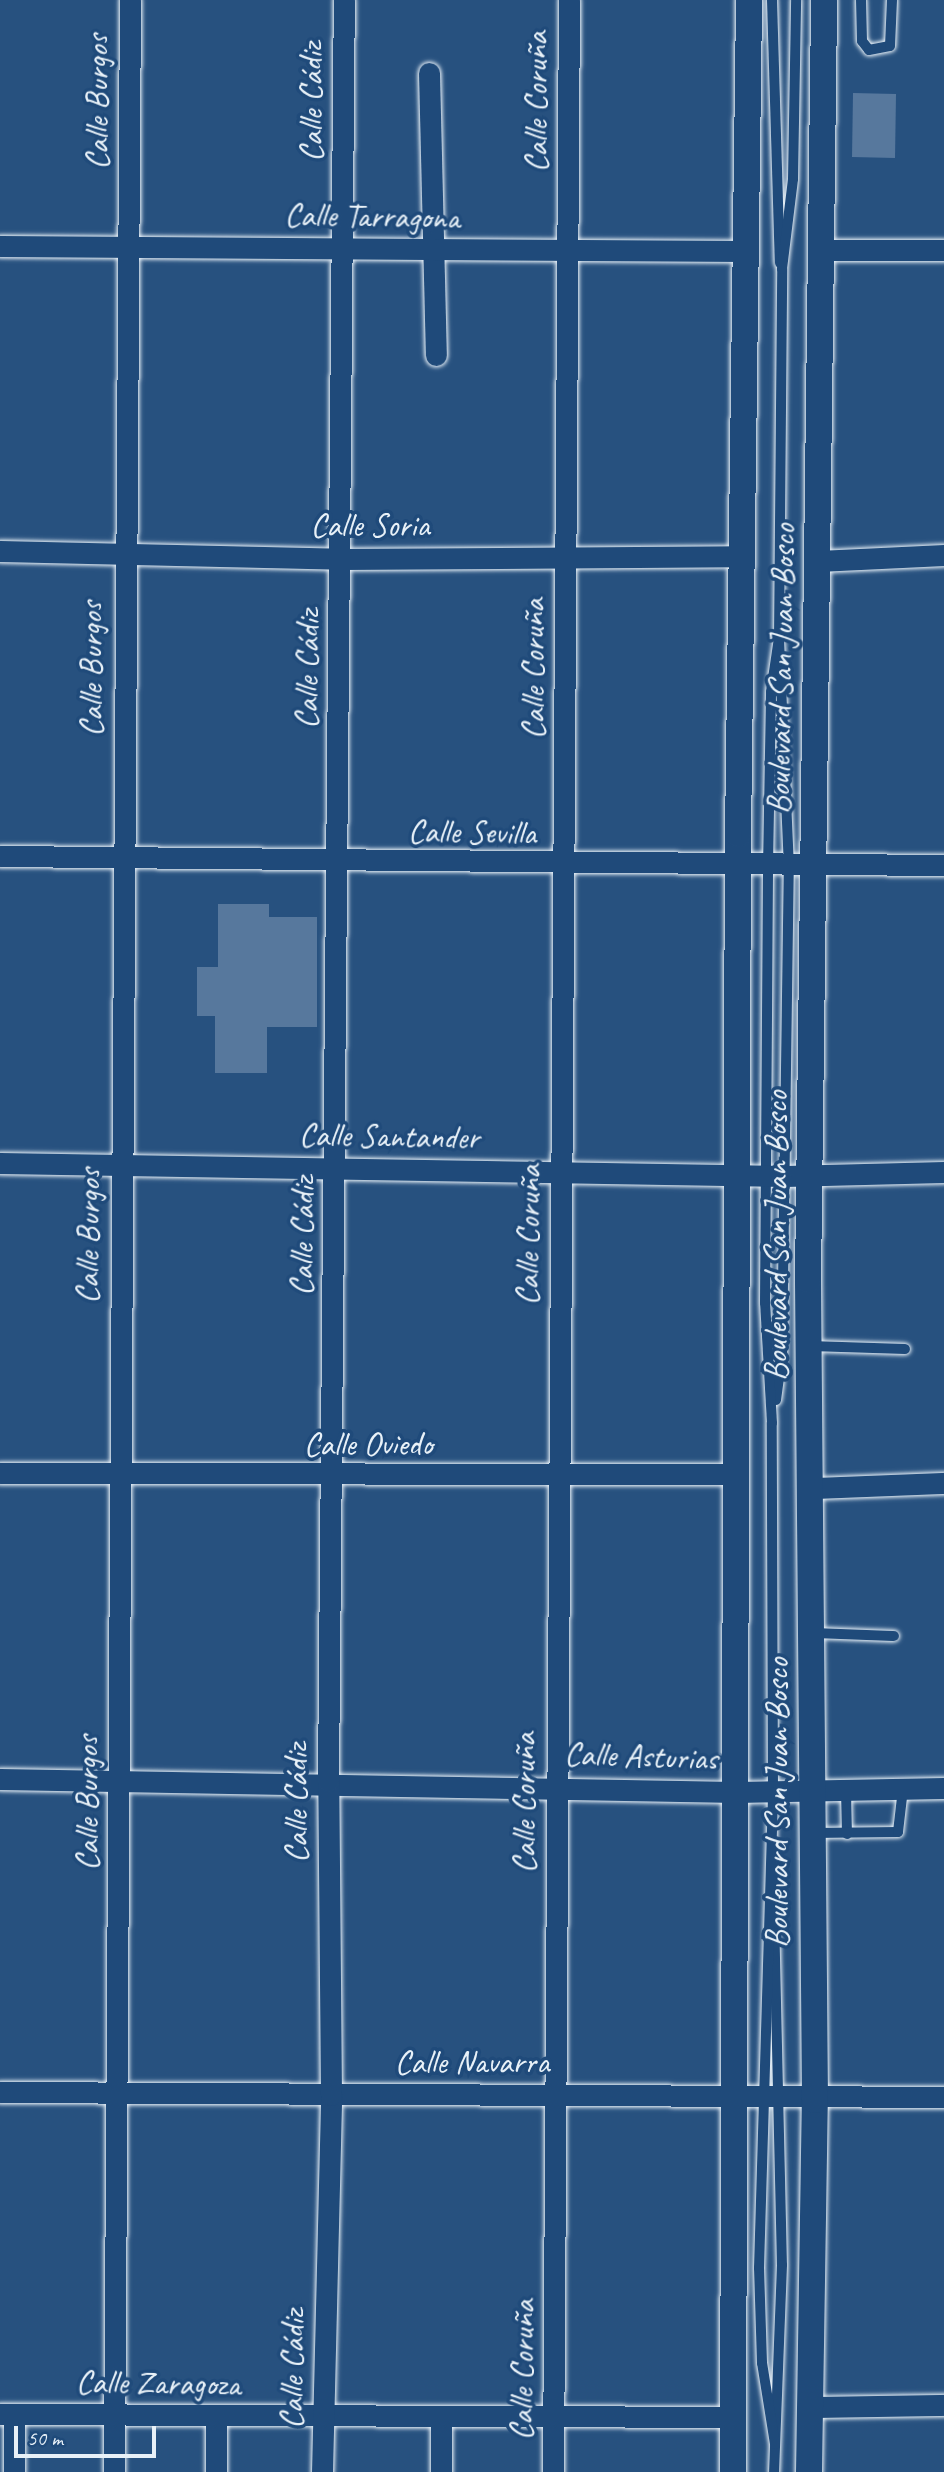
<!DOCTYPE html>
<html>
<head>
<meta charset="utf-8">
<style>
	body { margin:0 }
	#map { position:relative; width:944px; height:2472px; overflow:hidden; background:#27517f; font-family:Caveat,sans-serif }
	div>[style] { position:absolute }
	.building>* { inset:0; background:#57789d }
	.roads { filter:drop-shadow(0 0 2px #e8f1f8) drop-shadow(0 0 2px #e8f1f8) }
	.service>* { height:10px; margin:-5px; padding:0 5px; transform-origin:5px; border-radius:5px; background:#1f4a7a }
	.minor>* { height:21px; margin:-10.5px; padding:0 10.5px; transform-origin:10.5px; border-radius:10.5px; background:#1f4a7a }
	.tertiary>* { height:26px; margin:-13px; padding:0 13px; transform-origin:13px; border-radius:13px; background:#1f4a7a }
	span { translate:-50% -50%; white-space:nowrap; text-align:center; line-height:1.15; -webkit-text-stroke:7px #1f4a7a; paint-order:stroke }
	.street-label { font-size:33px; color:#e8f1f8 }
	.scale { position:absolute; left:14px; top:2426px; width:142px; height:32px; box-sizing:border-box; border:4px solid #e8f1f8; border-top:0; padding-left:9px; font-size:21px; line-height:24px; white-space:nowrap; color:#e8f1f8; -webkit-text-stroke:5px #1f4a7a; paint-order:stroke }
</style>
</head>
<body>
<div id="map">
	<div class="building">
		<i style="clip-path:polygon(853px 93px,896px 94px,895px 158px,852px 157px)"></i>
		<i style="clip-path:polygon(218px 904px,269px 904px,269px 917px,317px 917px,317px 1027px,267px 1027px,267px 1073px,215px 1073px,215px 1016px,197px 1016px,197px 967px,218px 967px)"></i>
	</div>
	<div class="roads">
		<div class="service">
			<i style="left:772px;top:0;width:263px;rotate:88.3deg"></i>
			<i style="left:861px;top:0;width:41px;rotate:88.6deg"></i>
			<i style="left:862px;top:41px;width:11px;rotate:52deg"></i>
			<i style="left:869px;top:50px;width:21px;rotate:-11deg"></i>
			<i style="left:890px;top:46px;width:46px;rotate:-87.5deg"></i>
			<i style="left:810px;top:1346px;width:95px;rotate:1.8deg"></i>
			<i style="left:776px;top:1400px;width:45px;rotate:-82.4deg"></i>
			<i style="left:782px;top:1355px;width:487px;rotate:-89.2deg"></i>
			<i style="left:789px;top:868px;width:230px;rotate:-92.5deg"></i>
			<i style="left:779px;top:638px;width:369px;rotate:-89.5deg"></i>
			<i style="left:782px;top:269px;width:91px;rotate:-83deg"></i>
			<i style="left:793px;top:179px;width:179px;rotate:-89deg"></i>
			<i style="left:813px;top:1633px;width:81px;rotate:2.1deg"></i>
			<i style="left:846px;top:1791px;width:43px;rotate:88.7deg"></i>
			<i style="left:813px;top:1833px;width:85px;rotate:-0.7deg"></i>
			<i style="left:898px;top:1832px;width:43px;rotate:-83.4deg"></i>
			<i style="left:773px;top:1870px;width:395px;rotate:88.7deg"></i>
			<i style="left:782px;top:2265px;width:207px;rotate:92.2deg"></i>
			<i style="left:775px;top:2444px;width:82px;rotate:-99.1deg"></i>
			<i style="left:762px;top:2363px;width:95px;rotate:-91.8deg"></i>
			<i style="left:759px;top:2268px;width:476px;rotate:-88.3deg"></i>
			<i style="left:773px;top:1792px;width:369px;rotate:-90.2deg"></i>
			<i style="left:772px;top:1423px;width:120px;rotate:-93.3deg"></i>
			<i style="left:765px;top:1303px;width:436px;rotate:-89.6deg"></i>
			<i style="left:768px;top:867px;width:175px;rotate:-89deg"></i>
			<i style="left:771px;top:692px;width:55px;rotate:-81.6deg"></i>
		</div>
		<div class="minor">
			<i style="left:429px;top:73px;width:282px;rotate:88.6deg"></i>
			<i style="left:0;top:246px;width:744px;rotate:0.39deg"></i>
			<i style="left:822px;top:250px;width:122px"></i>
			<i style="left:0;top:551px;width:341px;rotate:1.3deg"></i>
			<i style="left:341px;top:559px;width:399px;rotate:-0.4deg"></i>
			<i style="left:818px;top:561px;width:126px;rotate:-2.7deg"></i>
			<i style="left:0;top:856px;width:944px;rotate:0.55deg"></i>
			<i style="left:0;top:1163px;width:785px;rotate:0.95deg"></i>
			<i style="left:785px;top:1176px;width:159px;rotate:-1.4deg"></i>
			<i style="left:0;top:1473px;width:735px;rotate:0.08deg"></i>
			<i style="left:813px;top:1488px;width:131px;rotate:-2.2deg"></i>
			<i style="left:0;top:1779px;width:736px;rotate:1.01deg"></i>
			<i style="left:736px;top:1792px;width:208px;rotate:-1.1deg"></i>
			<i style="left:0;top:2092px;width:944px;rotate:0.3deg"></i>
			<i style="left:810px;top:2407px;width:134px;rotate:-0.9deg"></i>
			<i style="left:0;top:2414px;width:734px;rotate:0.23deg"></i>
			<i style="left:14px;top:2472px;width:58px;rotate:-90deg"></i>
			<i style="left:114px;top:2472px;width:2472px;rotate:-89.63deg"></i>
			<i style="left:216px;top:2472px;width:55px;rotate:-90deg"></i>
			<i style="left:322px;top:2472px;width:377px;rotate:-88.6deg"></i>
			<i style="left:331px;top:2095px;width:314px;rotate:-90.5deg"></i>
			<i style="left:328px;top:1781px;width:1781px;rotate:-89.49deg"></i>
			<i style="left:441px;top:2472px;width:53px;rotate:-90deg"></i>
			<i style="left:553px;top:2472px;width:2472px;rotate:-89.63deg"></i>
		</div>
		<div class="tertiary">
			<i style="left:733px;top:2472px;width:1638px;rotate:-89.83deg"></i>
			<i style="left:738px;top:834px;width:834px;rotate:-89.24deg"></i>
			<i style="left:809px;top:2472px;width:372px;rotate:-89.1deg"></i>
			<i style="left:815px;top:2100px;width:820px;rotate:-90.49deg"></i>
			<i style="left:808px;top:1280px;width:1280px;rotate:-89.28deg"></i>
		</div>
	</div>
	<div class="street-label">
		<span style="left:98px;top:102px;rotate:-90deg">Calle Burgos</span>
		<span style="left:312px;top:102px;rotate:-90deg">Calle Cádiz</span>
		<span style="left:537px;top:102px;rotate:-90deg">Calle Coruña</span>
		<span style="left:372px;top:217px;rotate:1deg">Calle Tarragona</span>
		<span style="left:370px;top:526px">Calle Soria</span>
		<span style="left:92px;top:669px;rotate:-90deg">Calle Burgos</span>
		<span style="left:308px;top:669px;rotate:-89deg">Calle Cádiz</span>
		<span style="left:534px;top:669px;rotate:-90deg">Calle Coruña</span>
		<span style="left:782px;top:669px;rotate:-89deg">Boulevard San Juan Bosco</span>
		<span style="left:472px;top:833px;rotate:1deg">Calle Sevilla</span>
		<span style="left:389px;top:1137px;rotate:1deg">Calle Santander</span>
		<span style="left:529px;top:1235px;rotate:-89deg">Calle Coruña</span>
		<span style="left:89px;top:1236px;rotate:-89deg">Calle Burgos</span>
		<span style="left:303px;top:1236px;rotate:-89deg">Calle Cádiz</span>
		<span style="left:777px;top:1236px;rotate:-90deg">Boulevard San Juan Bosco</span>
		<span style="left:368px;top:1445px">Calle Oviedo</span>
		<span style="left:641px;top:1757px;rotate:2deg">Calle Asturias</span>
		<span style="left:88px;top:1803px;rotate:-90deg">Calle Burgos</span>
		<span style="left:297px;top:1803px;rotate:-90deg">Calle Cádiz</span>
		<span style="left:525px;top:1803px;rotate:-90deg">Calle Coruña</span>
		<span style="left:778px;top:1803px;rotate:-90deg">Boulevard San Juan Bosco</span>
		<span style="left:472px;top:2063px">Calle Navarra</span>
		<span style="left:293px;top:2369px;rotate:-89deg">Calle Cádiz</span>
		<span style="left:523px;top:2370px;rotate:-89deg">Calle Coruña</span>
		<span style="left:158px;top:2384px;rotate:1deg">Calle Zaragoza</span>
	</div>
	<div class="scale">50 m</div>
</div>
</body>
</html>
